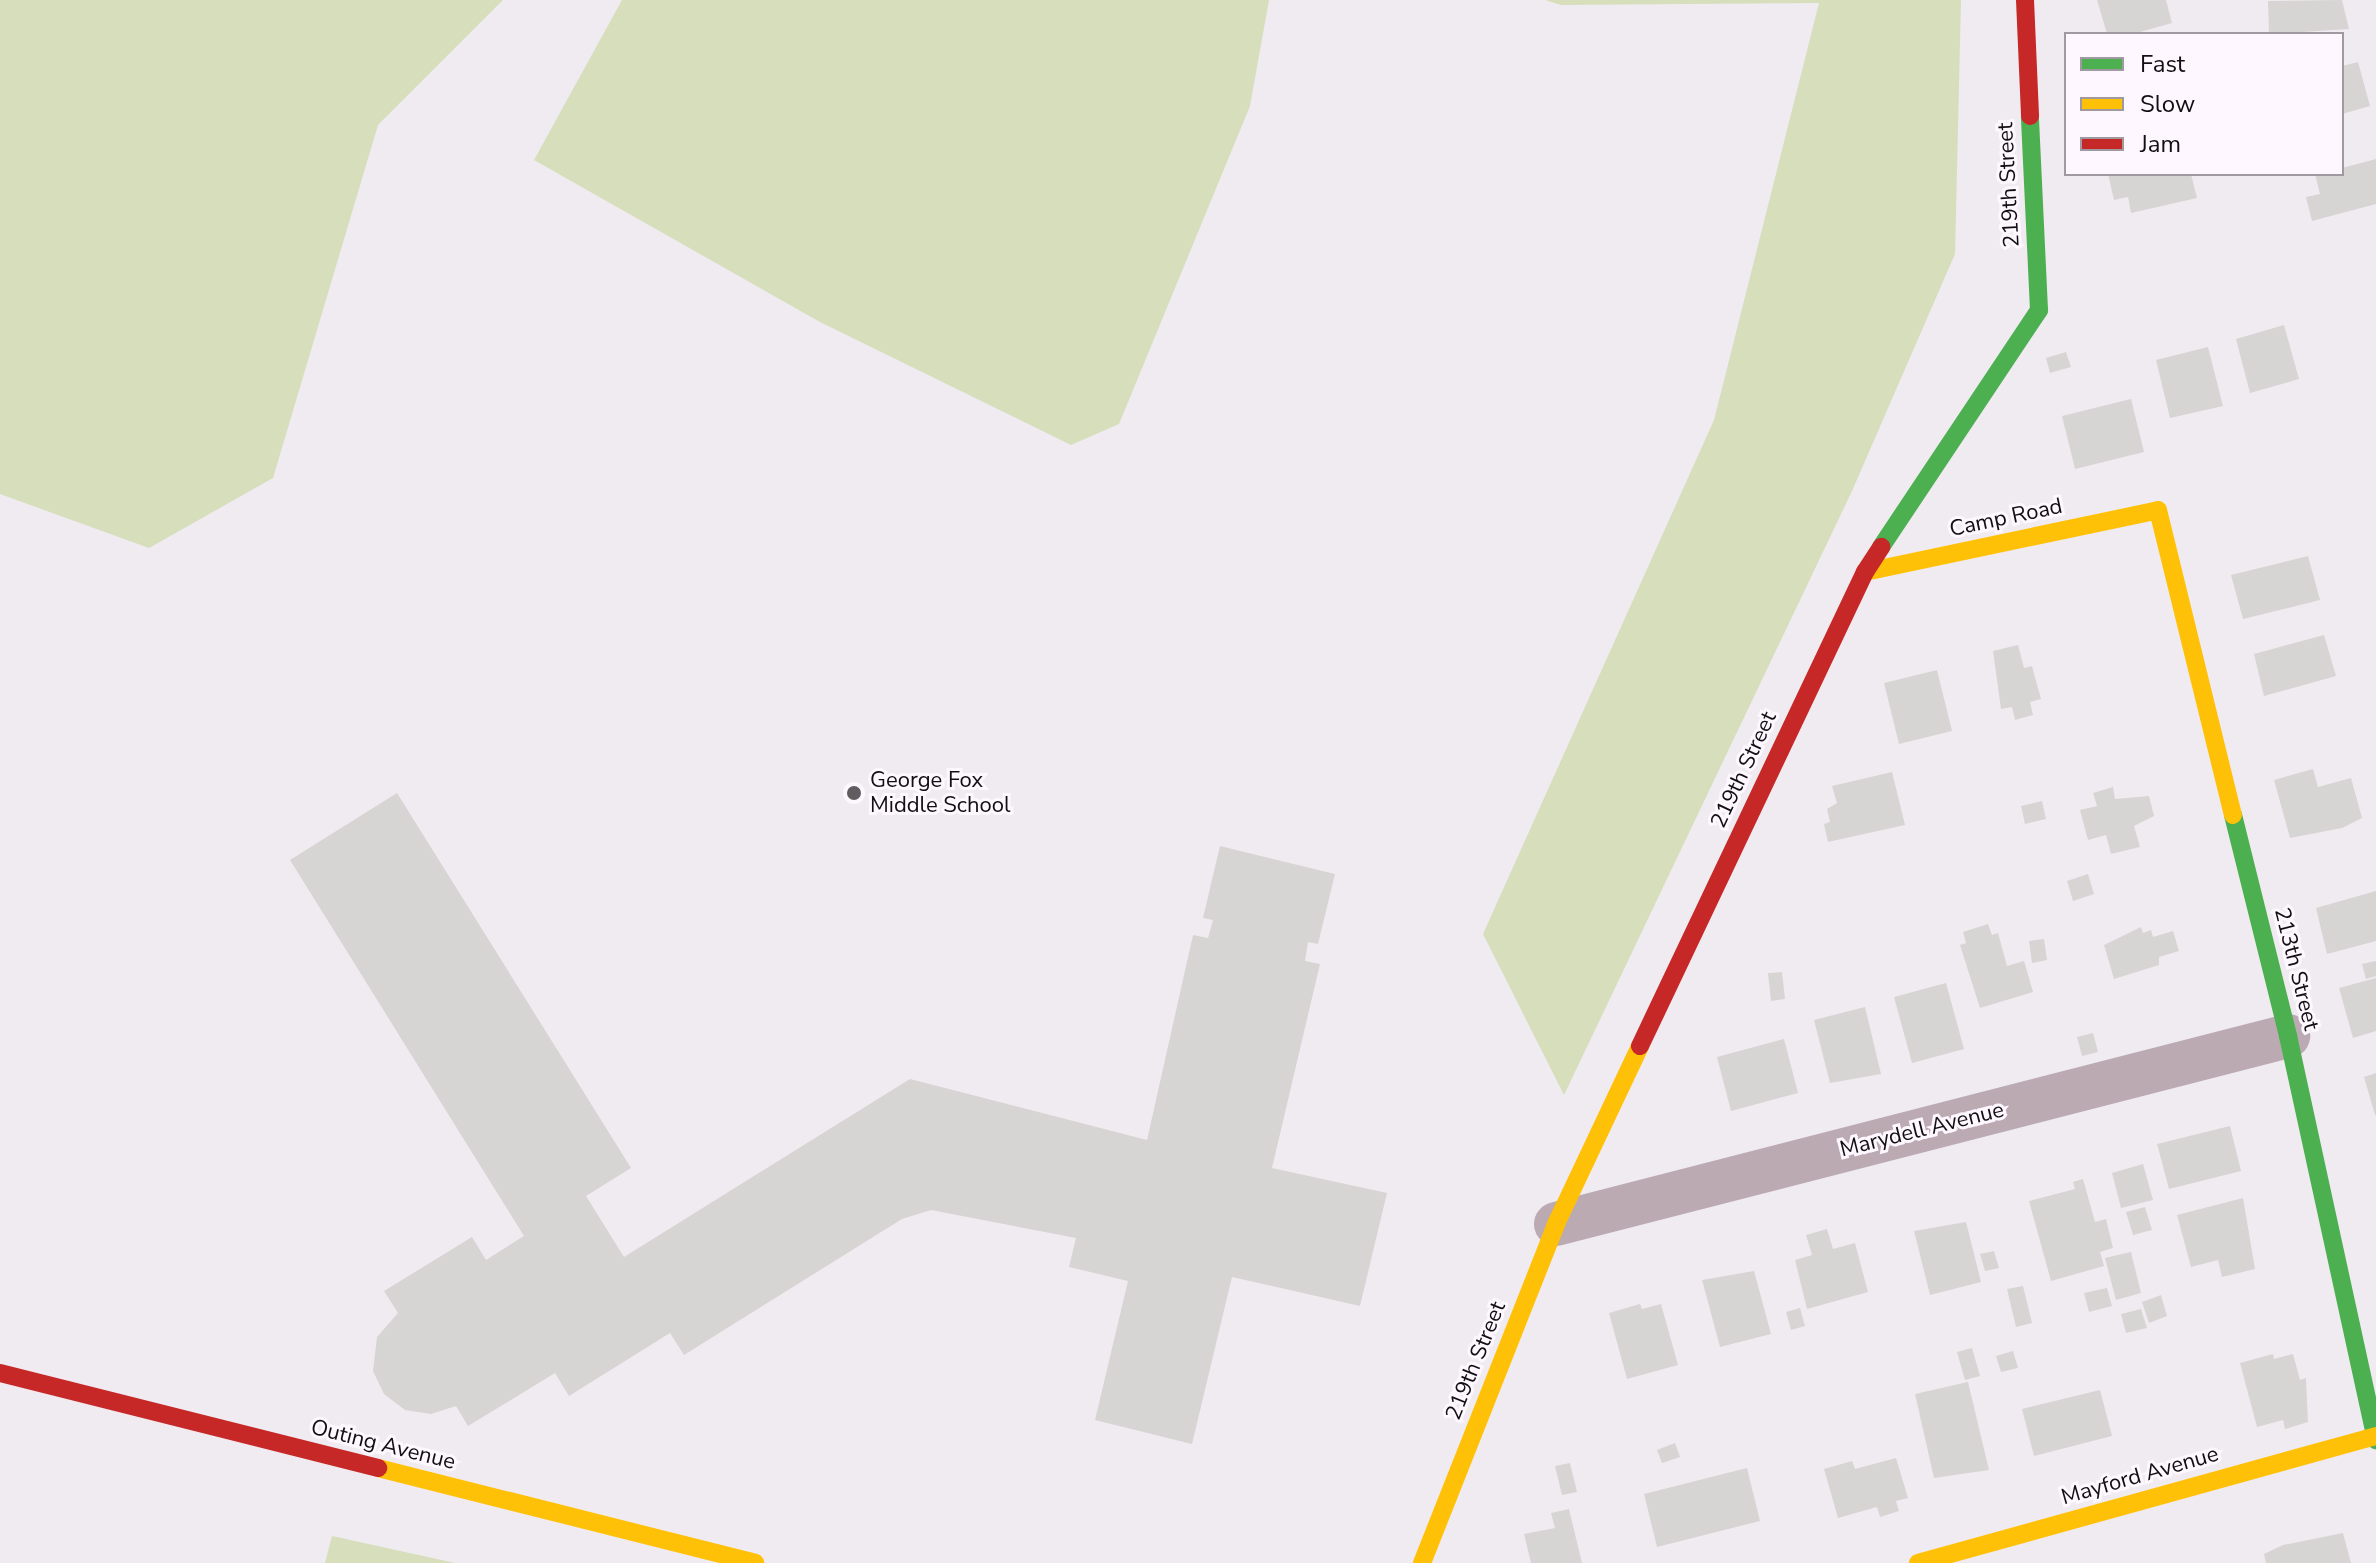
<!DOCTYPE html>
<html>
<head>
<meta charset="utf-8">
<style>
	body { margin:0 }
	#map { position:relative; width:2376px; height:1563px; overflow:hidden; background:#f0ebf1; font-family:"Nunito Sans",sans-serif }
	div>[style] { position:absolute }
	.green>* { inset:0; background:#d6debc }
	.building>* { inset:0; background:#d7d4d4 }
	.street>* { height:44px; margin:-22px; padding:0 22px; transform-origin:22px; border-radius:22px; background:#bbaab2 }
	.fast>* { height:18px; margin:-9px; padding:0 9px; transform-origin:9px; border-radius:9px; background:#4caf50 }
	.slow>* { height:18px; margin:-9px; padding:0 9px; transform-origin:9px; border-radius:9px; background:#ffc107 }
	.jam>* { height:18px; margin:-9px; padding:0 9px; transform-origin:9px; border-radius:9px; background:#c62828 }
	.dots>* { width:22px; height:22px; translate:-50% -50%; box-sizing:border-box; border:4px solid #fef7ff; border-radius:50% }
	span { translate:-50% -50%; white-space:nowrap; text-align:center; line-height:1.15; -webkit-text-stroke:6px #fef7ff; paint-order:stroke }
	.street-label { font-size:22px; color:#120f12 }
	.poi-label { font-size:22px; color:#120f12 }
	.left { translate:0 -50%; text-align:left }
	.legend { position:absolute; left:2064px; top:32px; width:280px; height:144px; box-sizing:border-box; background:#fef7ff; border:2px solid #a09aa0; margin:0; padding:10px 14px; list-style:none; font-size:24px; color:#120f12 }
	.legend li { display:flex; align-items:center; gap:16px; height:40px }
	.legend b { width:40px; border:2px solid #a09aa0 }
</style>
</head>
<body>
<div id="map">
	<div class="green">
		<i style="clip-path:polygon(0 0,503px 0,378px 125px,273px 478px,149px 548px,0 494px)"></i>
		<i style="clip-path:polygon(622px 0,1269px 0,1250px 106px,1119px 424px,1071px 445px,820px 322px,534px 160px)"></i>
		<i style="clip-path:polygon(1545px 0,1961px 0,1955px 254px,1852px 491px,1564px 1095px,1483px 934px,1714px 420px,1819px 3px,1561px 5px)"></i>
		<i style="clip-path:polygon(332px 1536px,455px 1563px,325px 1563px)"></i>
	</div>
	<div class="building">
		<i style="clip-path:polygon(2097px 0,2166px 0,2172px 23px,2133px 34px,2107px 34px)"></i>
		<i style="clip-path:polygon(2342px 0,2349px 29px,2269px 34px,2268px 1px)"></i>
		<i style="clip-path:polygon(2358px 62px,2370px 106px,2342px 114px,2342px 66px)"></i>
		<i style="clip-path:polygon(2376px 159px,2376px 204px,2312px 221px,2306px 197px,2320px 194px,2315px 174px,2342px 174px,2342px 168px)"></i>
		<i style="clip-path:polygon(2108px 174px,2191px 174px,2197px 198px,2131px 213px,2128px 197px,2114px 200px)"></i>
		<i style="clip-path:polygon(2284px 325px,2299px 379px,2250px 393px,2236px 339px)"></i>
		<i style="clip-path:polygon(2208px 347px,2223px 406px,2170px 418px,2156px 360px)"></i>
		<i style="clip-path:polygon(2066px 352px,2071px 367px,2050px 373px,2046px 358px)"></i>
		<i style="clip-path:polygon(2131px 399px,2144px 452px,2075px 469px,2062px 416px)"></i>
		<i style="clip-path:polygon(2308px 556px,2320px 600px,2243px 619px,2231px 575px)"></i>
		<i style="clip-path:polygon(2324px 635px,2336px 676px,2264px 696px,2254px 654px)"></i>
		<i style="clip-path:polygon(2018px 645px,2024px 668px,2032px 666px,2041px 699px,2030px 702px,2033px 715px,2015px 720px,2012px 707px,2001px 709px,1993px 651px)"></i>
		<i style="clip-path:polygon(1937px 670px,1952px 731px,1899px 744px,1884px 683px)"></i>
		<i style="clip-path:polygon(2313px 769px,2318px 787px,2351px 778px,2362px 818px,2342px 828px,2290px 838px,2274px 780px)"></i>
		<i style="clip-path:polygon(1892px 772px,1905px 825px,1828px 842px,1824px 824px,1830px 822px,1827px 809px,1837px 803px,1832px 786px)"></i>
		<i style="clip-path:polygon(2113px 787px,2115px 799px,2149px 796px,2154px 816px,2134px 826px,2140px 847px,2111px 854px,2106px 835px,2088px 840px,2080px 810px,2097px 806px,2093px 793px)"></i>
		<i style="clip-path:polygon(397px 793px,631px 1168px,586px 1196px,624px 1257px,910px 1079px,1147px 1140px,1193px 935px,1208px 938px,1213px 920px,1203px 918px,1220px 846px,1335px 874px,1318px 944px,1308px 942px,1305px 961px,1320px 964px,1272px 1168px,1387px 1193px,1360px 1306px,1232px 1277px,1192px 1444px,1095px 1420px,1128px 1281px,1069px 1267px,1076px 1238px,931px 1210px,902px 1219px,684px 1355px,670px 1333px,569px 1396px,555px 1373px,468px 1426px,456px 1406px,431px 1414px,405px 1410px,384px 1394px,373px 1371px,377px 1337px,398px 1313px,384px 1291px,472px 1237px,486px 1260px,524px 1236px,290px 860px)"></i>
		<i style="clip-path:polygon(2042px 801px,2046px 819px,2025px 824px,2021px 806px)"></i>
		<i style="clip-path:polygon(2088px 874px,2094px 894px,2073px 901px,2067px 881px)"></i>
		<i style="clip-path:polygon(2376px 891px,2376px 941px,2327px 954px,2316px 908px)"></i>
		<i style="clip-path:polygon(1988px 924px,1992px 935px,1998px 933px,2007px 966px,2024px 961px,2033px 992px,1980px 1008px,1960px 945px,1966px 943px,1963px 932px)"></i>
		<i style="clip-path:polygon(2141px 927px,2143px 933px,2151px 930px,2153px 937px,2173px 931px,2179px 951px,2159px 957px,2159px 965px,2114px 979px,2104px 945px)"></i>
		<i style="clip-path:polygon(2044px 939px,2047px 960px,2032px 963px,2029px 941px)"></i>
		<i style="clip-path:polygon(2376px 961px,2376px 976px,2366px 979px,2362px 964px)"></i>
		<i style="clip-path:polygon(1782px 972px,1785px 999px,1771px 1001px,1768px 973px)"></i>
		<i style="clip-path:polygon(2376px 978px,2376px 1031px,2353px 1038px,2339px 988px)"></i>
		<i style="clip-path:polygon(1946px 983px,1964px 1049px,1912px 1063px,1894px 997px)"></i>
		<i style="clip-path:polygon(1865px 1007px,1881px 1074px,1830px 1083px,1814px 1020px)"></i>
		<i style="clip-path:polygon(2093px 1033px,2098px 1052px,2082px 1056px,2077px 1037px)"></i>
		<i style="clip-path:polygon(1784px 1039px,1798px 1093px,1731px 1111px,1717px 1057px)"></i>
		<i style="clip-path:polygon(2376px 1073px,2376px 1115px,2375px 1115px,2364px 1077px)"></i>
		<i style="clip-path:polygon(2230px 1126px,2241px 1171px,2169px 1189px,2157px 1144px)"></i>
		<i style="clip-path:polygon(2143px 1164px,2153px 1200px,2121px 1208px,2112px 1173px)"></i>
		<i style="clip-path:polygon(2083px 1179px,2095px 1222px,2106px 1219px,2113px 1248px,2100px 1252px,2104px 1266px,2051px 1281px,2029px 1201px,2075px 1189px,2073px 1182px)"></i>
		<i style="clip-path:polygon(2243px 1198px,2255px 1269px,2222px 1277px,2218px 1260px,2191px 1267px,2177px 1215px)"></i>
		<i style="clip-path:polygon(2145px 1207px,2152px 1230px,2133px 1235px,2126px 1212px)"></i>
		<i style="clip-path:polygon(1966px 1222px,1981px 1282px,1930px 1295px,1914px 1231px)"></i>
		<i style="clip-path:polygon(1827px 1229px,1833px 1249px,1855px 1243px,1868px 1292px,1807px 1309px,1795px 1260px,1812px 1255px,1806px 1235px)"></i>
		<i style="clip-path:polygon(1994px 1251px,1999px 1268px,1985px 1271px,1980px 1254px)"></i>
		<i style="clip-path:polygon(2131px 1252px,2141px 1293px,2116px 1300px,2105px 1258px)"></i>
		<i style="clip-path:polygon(1754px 1271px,1771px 1334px,1720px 1347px,1702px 1280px)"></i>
		<i style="clip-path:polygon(2023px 1286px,2032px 1323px,2016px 1327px,2007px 1289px)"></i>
		<i style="clip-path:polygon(2107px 1288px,2112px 1306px,2089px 1312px,2084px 1293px)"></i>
		<i style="clip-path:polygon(2161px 1295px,2167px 1316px,2149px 1323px,2142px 1302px)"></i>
		<i style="clip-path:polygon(1640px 1304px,1642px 1309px,1661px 1304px,1678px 1365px,1627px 1379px,1609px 1313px)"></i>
		<i style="clip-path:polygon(1800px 1308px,1805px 1326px,1791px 1330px,1786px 1312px)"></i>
		<i style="clip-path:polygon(2141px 1309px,2147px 1328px,2126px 1333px,2121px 1314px)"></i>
		<i style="clip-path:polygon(1972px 1348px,1980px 1376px,1965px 1380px,1957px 1352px)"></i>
		<i style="clip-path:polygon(2013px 1351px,2018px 1368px,2001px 1372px,1996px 1356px)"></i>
		<i style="clip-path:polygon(2273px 1354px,2274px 1359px,2293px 1354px,2300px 1380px,2306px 1378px,2308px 1422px,2285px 1429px,2283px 1420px,2257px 1427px,2240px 1363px)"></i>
		<i style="clip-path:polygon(1968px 1382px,1989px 1470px,1934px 1478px,1915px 1394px)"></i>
		<i style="clip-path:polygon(2100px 1390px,2112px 1436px,2034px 1456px,2022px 1409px)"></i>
		<i style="clip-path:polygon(1675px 1443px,1680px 1457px,1662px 1463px,1657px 1450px)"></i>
		<i style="clip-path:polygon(1896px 1458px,1908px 1498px,1896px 1501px,1899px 1511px,1880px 1517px,1877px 1507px,1838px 1518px,1824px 1469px,1852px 1461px,1855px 1469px)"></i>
		<i style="clip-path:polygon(1570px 1463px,1577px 1492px,1562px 1495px,1555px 1466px)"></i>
		<i style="clip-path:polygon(1747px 1468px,1760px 1521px,1657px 1547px,1644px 1494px)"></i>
		<i style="clip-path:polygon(1569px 1509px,1582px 1563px,1531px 1563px,1524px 1534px,1555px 1528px,1551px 1513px)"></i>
		<i style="clip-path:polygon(2343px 1533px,2351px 1563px,2266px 1563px,2264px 1554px,2283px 1545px)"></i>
	</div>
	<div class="street">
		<i style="left:1556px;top:1224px;width:756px;rotate:-14.4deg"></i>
	</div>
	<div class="fast">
		<i style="left:1881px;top:547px;width:285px;rotate:-56.3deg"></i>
		<i style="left:2039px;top:310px;width:194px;rotate:-92.7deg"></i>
		<i style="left:2233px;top:815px;width:228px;rotate:76deg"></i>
		<i style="left:2288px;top:1036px;width:414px;rotate:77.7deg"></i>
	</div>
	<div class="slow">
		<i style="left:1865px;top:572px;width:299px;rotate:-11.9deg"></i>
		<i style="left:2158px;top:510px;width:314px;rotate:76.2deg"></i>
		<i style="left:378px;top:1468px;width:389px;rotate:14.1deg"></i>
		<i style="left:1422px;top:1563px;width:365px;rotate:-68.4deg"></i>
		<i style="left:1556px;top:1224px;width:197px;rotate:-64.7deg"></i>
		<i style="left:1918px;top:1563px;width:475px;rotate:-15.5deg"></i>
	</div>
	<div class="jam">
		<i style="left:2025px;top:0;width:116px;rotate:87.5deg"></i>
		<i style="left:1640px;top:1046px;width:525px;rotate:-64.61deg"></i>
		<i style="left:1865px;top:572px;width:30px;rotate:-57deg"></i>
		<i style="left:0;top:1373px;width:390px;rotate:14.1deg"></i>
	</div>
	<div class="dots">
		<i style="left:854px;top:793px;background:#605c60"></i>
	</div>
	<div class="street-label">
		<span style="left:2009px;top:185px;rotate:-93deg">219th Street</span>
		<span style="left:2006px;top:518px;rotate:-12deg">Camp Road</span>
		<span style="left:1744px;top:770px;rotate:-65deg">219th Street</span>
		<span style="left:2296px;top:969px;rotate:76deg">213th Street</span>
		<span style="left:1922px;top:1130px;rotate:-14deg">Marydell Avenue</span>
		<span style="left:1476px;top:1361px;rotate:-68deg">219th Street</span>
		<span style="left:383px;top:1445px;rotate:14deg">Outing Avenue</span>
		<span style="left:2140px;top:1476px;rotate:-16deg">Mayford Avenue</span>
	</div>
	<div class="poi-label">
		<span class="left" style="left:870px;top:793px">George Fox<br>Middle School</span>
	</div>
	<ul class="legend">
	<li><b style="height:10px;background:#4caf50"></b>Fast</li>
	<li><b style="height:10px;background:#ffc107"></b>Slow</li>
	<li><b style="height:10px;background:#c62828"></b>Jam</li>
	</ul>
</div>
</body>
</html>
